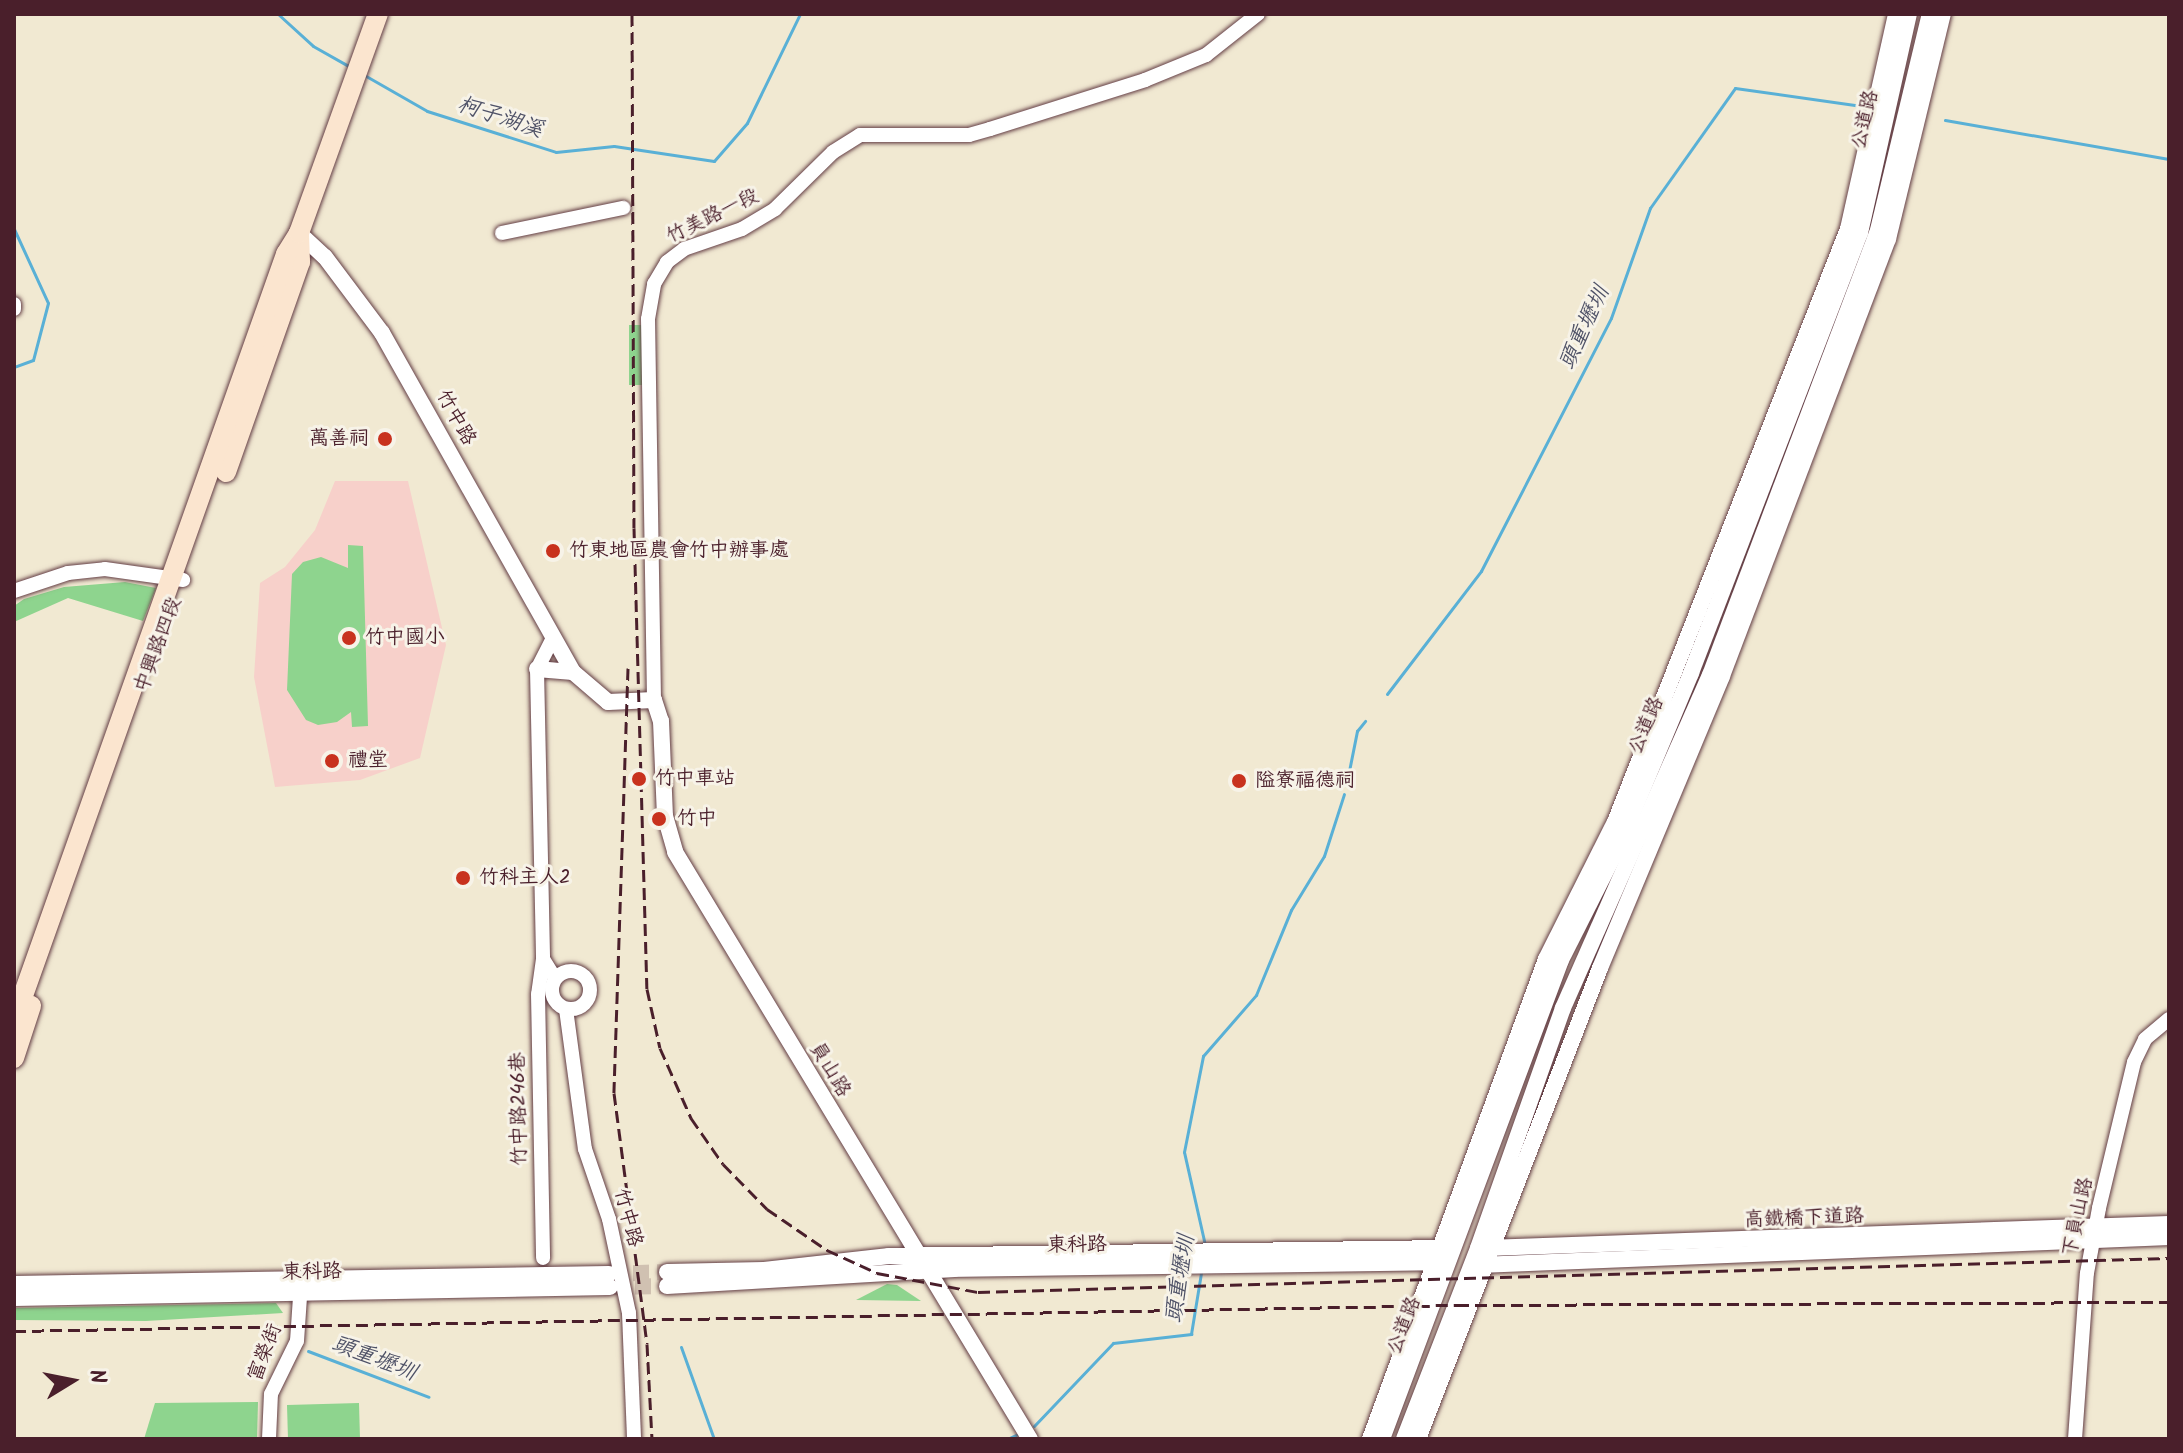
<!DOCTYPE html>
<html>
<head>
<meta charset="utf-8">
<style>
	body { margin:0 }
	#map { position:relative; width:2183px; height:1453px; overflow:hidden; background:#f1e9d2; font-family:Kalam,"LXGW WenKai TC",sans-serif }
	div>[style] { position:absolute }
	.built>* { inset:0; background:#f7d0ca }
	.green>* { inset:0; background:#8ed48e }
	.stream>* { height:3px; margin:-1.5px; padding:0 1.5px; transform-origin:1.5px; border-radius:1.5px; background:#59b0d6 }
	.tertiary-tunnel>* { height:16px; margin-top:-8px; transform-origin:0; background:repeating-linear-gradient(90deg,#d0c1b1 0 16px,transparent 0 24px) }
	.roads { filter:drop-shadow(0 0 2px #633d44) drop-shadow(0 0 2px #633d44) }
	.minor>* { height:14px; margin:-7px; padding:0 7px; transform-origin:7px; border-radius:7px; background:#fff }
	.minor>.ring { margin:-7px; padding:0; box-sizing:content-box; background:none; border:14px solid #fff; border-radius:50% }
	.tertiary>* { height:16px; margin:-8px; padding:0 8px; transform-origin:8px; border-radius:8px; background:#fff }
	.secondary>* { height:20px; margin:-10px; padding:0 10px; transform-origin:10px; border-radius:10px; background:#fbe5cf }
	.rail>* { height:3px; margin-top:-1.5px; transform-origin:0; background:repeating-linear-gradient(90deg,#4a1f2b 0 12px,transparent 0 18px) }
	.dots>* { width:22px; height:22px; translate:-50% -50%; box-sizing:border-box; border:4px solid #f7f3e8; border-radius:50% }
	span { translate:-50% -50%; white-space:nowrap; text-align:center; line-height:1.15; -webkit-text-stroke:6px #f7f3e8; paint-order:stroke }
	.street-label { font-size:20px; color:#4a1f2b }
	.poi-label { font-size:20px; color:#4a1f2b }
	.right { translate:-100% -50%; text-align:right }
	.left { translate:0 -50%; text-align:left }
	.water-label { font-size:22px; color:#4f5267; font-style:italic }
	.frame { position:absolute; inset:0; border:16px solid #4a1f2b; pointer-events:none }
	.north { position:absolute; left:32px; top:1341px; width:80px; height:80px; -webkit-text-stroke:6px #f7f3e8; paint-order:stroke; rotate:80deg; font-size:22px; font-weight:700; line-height:32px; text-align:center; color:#4a1f2b }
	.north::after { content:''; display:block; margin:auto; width:28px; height:36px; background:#4a1f2b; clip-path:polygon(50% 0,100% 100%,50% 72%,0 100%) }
</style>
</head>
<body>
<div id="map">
	<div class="built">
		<i style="clip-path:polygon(335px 481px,408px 481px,446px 645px,420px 758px,360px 780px,275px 787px,254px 677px,260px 583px,285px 567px,315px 530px)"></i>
	</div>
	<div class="green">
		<i style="clip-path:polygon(629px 325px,653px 325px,652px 385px,629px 385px)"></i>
		<i style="clip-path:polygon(348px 545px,363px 546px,368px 726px,352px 727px,351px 712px,337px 722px,318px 725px,306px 720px,287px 690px,292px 574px,303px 562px,321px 557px,348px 568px)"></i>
		<i style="clip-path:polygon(125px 582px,156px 588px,143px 621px,68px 598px,14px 622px,14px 606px,24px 599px,64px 587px)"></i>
		<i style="clip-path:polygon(887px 1284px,897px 1285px,921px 1301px,856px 1300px)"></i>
		<i style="clip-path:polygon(276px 1303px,283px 1313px,146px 1321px,14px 1320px,14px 1308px)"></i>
		<i style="clip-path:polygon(258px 1402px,257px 1439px,144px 1439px,155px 1403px)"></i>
		<i style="clip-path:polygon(359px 1403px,360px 1439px,288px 1439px,287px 1405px)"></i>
	</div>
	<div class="stream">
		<i style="left:278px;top:14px;width:47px;rotate:42.4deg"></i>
		<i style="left:313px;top:46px;width:45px;rotate:29.4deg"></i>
		<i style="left:366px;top:76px;width:70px;rotate:29.8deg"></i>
		<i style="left:427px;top:111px;width:135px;rotate:17.6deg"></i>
		<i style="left:556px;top:152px;width:58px;rotate:-5.9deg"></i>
		<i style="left:614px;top:146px;width:101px;rotate:8.5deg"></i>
		<i style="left:714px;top:161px;width:50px;rotate:-49deg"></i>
		<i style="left:747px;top:123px;width:121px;rotate:-64.1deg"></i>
		<i style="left:1945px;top:120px;width:227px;rotate:9.9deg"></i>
		<i style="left:14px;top:229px;width:81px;rotate:65.3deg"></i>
		<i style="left:48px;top:303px;width:59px;rotate:104.7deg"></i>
		<i style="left:33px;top:360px;width:20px;rotate:160deg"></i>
		<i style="left:1387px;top:694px;width:155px;rotate:-52.6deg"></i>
		<i style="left:1481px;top:571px;width:284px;rotate:-62.8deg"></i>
		<i style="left:1611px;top:318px;width:117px;rotate:-70.5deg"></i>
		<i style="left:1650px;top:208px;width:147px;rotate:-54.7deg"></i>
		<i style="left:1735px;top:88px;width:135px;rotate:8.1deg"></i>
		<i style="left:1348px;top:776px;width:46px;rotate:-78.7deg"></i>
		<i style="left:1357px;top:731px;width:13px;rotate:-51deg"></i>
		<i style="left:1205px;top:1245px;width:95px;rotate:-102.7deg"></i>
		<i style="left:1184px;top:1152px;width:98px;rotate:-78.8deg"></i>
		<i style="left:1203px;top:1056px;width:81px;rotate:-49deg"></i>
		<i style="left:1256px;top:995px;width:92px;rotate:-67.6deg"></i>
		<i style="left:1291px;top:910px;width:63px;rotate:-58.6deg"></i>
		<i style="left:1324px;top:856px;width:65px;rotate:-72.1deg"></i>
		<i style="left:681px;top:1347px;width:98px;rotate:70.3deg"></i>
		<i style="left:308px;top:1351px;width:129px;rotate:20.8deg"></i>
		<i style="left:1034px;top:1426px;width:115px;rotate:-46.4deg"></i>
		<i style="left:1113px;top:1343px;width:79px;rotate:-6.6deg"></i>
		<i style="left:1191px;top:1334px;width:62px;rotate:-80.7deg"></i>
		<i style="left:1007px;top:1439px;width:10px;rotate:-24deg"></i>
	</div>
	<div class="tertiary-tunnel">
		<i style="left:609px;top:1274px;width:58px;rotate:-2deg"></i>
		<i style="left:611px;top:1287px;width:56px;rotate:-1deg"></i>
	</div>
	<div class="roads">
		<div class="minor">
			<i style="left:502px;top:233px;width:124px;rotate:-11.7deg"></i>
			<i style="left:14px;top:304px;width:5px;rotate:90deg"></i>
			<i style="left:14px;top:591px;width:57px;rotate:-18.4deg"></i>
			<i style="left:68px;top:573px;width:37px;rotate:-6deg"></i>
			<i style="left:105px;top:569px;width:79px;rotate:8deg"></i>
			<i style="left:553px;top:638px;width:35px;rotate:117deg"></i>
			<i style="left:537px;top:669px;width:290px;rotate:88.8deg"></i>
			<i style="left:543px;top:959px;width:22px;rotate:58deg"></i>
			<i style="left:654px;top:700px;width:381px;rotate:-90.9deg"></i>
			<i style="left:648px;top:319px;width:36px;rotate:-80deg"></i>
			<i style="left:654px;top:284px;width:26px;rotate:-59deg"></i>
			<i style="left:667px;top:262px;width:21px;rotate:-37deg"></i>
			<i style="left:684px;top:249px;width:61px;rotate:-19deg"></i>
			<i style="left:742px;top:229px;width:39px;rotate:-31deg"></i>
			<i style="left:775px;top:209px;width:81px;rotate:-44.5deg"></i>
			<i style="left:833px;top:152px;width:32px;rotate:-32deg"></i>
			<i style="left:860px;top:135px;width:109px"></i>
			<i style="left:969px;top:135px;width:22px;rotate:-16deg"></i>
			<i style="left:990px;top:129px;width:163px;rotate:-17.5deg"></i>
			<i style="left:1145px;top:80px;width:66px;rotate:-22.3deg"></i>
			<i style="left:1206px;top:55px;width:66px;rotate:-38.3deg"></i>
			<i style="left:543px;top:959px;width:35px;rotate:98deg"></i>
			<i style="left:538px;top:994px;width:264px;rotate:88.9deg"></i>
			<i class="ring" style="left:552px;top:971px;width:24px;height:24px"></i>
			<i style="left:566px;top:1009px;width:141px;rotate:82.3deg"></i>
			<i style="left:585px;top:1149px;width:74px;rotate:71.1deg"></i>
			<i style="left:609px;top:1219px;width:96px;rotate:78deg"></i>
			<i style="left:629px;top:1313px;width:126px;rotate:87.7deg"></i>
			<i style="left:269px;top:1439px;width:45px;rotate:-87.5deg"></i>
			<i style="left:271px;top:1394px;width:59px;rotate:-63.9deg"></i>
			<i style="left:297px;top:1341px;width:59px;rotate:-86.1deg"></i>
			<i style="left:2075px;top:1439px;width:166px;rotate:-85.9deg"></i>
			<i style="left:2087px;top:1273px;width:66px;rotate:-79.5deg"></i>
			<i style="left:2099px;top:1208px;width:150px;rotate:-76.5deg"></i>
			<i style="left:2134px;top:1062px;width:25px;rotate:-64deg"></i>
			<i style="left:2145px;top:1039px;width:31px;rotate:-40deg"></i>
		</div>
		<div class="tertiary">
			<i style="left:299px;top:233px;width:35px;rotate:43deg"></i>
			<i style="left:325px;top:257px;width:95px;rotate:53.1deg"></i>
			<i style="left:382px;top:333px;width:389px;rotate:60.6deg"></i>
			<i style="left:573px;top:672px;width:46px;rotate:40.6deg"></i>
			<i style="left:608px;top:702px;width:46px;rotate:-2.5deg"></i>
			<i style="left:654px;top:700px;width:22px;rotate:72deg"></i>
			<i style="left:661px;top:721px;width:95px;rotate:87.6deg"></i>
			<i style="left:665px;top:816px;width:37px;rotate:74deg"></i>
			<i style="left:675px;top:852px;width:686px;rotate:58.84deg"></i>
			<i style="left:537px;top:669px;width:36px;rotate:5deg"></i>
			<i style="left:1487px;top:1248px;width:682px;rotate:-2.02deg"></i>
			<i style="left:1479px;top:1265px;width:691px;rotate:-2.32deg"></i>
			<i style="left:667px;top:1272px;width:97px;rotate:-1.2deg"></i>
			<i style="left:764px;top:1270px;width:126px;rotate:-6.4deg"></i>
			<i style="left:889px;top:1256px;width:559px;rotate:-0.82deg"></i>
			<i style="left:14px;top:1284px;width:595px;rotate:-0.96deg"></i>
			<i style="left:667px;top:1286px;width:288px;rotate:-3.4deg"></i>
			<i style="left:954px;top:1269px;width:490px;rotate:-0.8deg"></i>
			<i style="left:14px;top:1298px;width:596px;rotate:-1.06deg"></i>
			<i style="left:1370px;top:1439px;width:511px;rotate:-69.86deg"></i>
			<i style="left:1546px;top:959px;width:153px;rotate:-63.3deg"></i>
			<i style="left:1615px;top:822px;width:637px;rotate:-68.55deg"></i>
			<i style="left:1848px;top:229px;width:220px;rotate:-77.4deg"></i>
			<i style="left:1382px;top:1439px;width:511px;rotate:-69.51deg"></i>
			<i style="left:1561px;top:960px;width:131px;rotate:-63.2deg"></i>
			<i style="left:1620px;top:843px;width:184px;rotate:-67.3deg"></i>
			<i style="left:1691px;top:673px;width:471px;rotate:-69deg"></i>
			<i style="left:1860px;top:233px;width:224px;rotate:-77.4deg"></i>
			<i style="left:1404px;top:1439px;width:205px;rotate:-68.8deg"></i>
			<i style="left:1478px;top:1248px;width:255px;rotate:-70.5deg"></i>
			<i style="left:1563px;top:1008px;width:364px;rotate:-66.2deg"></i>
			<i style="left:1710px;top:675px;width:472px;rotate:-69.3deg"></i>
			<i style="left:1877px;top:234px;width:226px;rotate:-76.5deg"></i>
			<i style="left:1418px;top:1439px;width:505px;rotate:-68.87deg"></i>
			<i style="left:1600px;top:968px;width:316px;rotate:-67.3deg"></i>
			<i style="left:1722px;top:676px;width:467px;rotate:-69.2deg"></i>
			<i style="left:1888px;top:239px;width:232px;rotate:-76.3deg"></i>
		</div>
		<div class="secondary">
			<i style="left:226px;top:472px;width:223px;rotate:-70.6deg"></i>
			<i style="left:300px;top:262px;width:29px;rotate:-92deg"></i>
			<i style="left:14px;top:1021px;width:814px;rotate:-70.47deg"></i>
			<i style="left:286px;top:254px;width:25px;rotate:-58deg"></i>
			<i style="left:299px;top:233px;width:233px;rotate:-70.2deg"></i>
			<i style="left:14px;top:1058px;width:55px;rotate:-71.9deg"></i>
		</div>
	</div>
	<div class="rail">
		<i style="left:632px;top:14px;width:514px;rotate:89.78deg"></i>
		<i style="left:634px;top:528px;width:461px;rotate:88.4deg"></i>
		<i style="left:647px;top:989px;width:60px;rotate:77.6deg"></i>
		<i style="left:660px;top:1048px;width:77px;rotate:66.1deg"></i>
		<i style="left:691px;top:1118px;width:56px;rotate:55.2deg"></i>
		<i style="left:723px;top:1164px;width:63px;rotate:45.6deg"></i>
		<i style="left:767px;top:1209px;width:73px;rotate:34.3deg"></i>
		<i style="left:827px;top:1250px;width:55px;rotate:24.7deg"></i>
		<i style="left:877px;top:1273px;width:103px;rotate:10.7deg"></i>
		<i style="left:978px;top:1292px;width:1191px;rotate:-1.64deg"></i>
		<i style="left:628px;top:668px;width:425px;rotate:91.9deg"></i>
		<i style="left:614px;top:1093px;width:253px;rotate:82.5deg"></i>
		<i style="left:647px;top:1344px;width:95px;rotate:87deg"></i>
		<i style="left:14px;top:1331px;width:1443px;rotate:-1.03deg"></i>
		<i style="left:1457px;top:1305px;width:712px;rotate:-0.24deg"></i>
	</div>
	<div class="dots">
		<i style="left:385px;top:439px;background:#c8321e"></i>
		<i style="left:553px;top:551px;background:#c8321e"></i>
		<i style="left:349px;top:638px;background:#c8321e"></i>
		<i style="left:332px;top:761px;background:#c8321e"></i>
		<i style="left:639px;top:779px;background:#c8321e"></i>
		<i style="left:1239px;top:781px;background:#c8321e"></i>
		<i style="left:659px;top:819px;background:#c8321e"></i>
		<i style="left:463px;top:878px;background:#c8321e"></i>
	</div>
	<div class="street-label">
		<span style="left:1866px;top:120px;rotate:-77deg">公道路</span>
		<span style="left:713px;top:217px;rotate:-26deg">竹美路一段</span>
		<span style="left:455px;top:418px;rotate:61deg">竹中路</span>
		<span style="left:159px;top:645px;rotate:-70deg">中興路四段</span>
		<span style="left:1647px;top:726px;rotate:-67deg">公道路</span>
		<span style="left:829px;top:1070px;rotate:59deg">員山路</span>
		<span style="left:520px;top:1109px;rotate:-91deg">竹中路246巷</span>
		<span style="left:2079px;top:1217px;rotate:-78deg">下員山路</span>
		<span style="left:627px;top:1218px;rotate:75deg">竹中路</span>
		<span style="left:1804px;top:1219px;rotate:-2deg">高鐵橋下道路</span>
		<span style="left:1077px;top:1246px;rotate:-1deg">東科路</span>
		<span style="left:312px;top:1273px;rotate:-1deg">東科路</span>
		<span style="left:1405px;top:1326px;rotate:-69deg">公道路</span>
		<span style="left:266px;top:1353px;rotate:-69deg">富榮街</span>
	</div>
	<div class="poi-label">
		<span class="right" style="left:369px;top:439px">萬善祠</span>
		<span class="left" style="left:569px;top:551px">竹東地區農會竹中辦事處</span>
		<span class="left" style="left:365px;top:638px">竹中國小</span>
		<span class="left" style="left:348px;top:761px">禮堂</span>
		<span class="left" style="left:655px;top:779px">竹中車站</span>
		<span class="left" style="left:1255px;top:781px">隘寮福德祠</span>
		<span class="left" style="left:677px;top:819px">竹中</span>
		<span class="left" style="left:479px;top:878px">竹科主人2</span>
	</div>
	<div class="water-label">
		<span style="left:500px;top:118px;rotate:18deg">柯子湖溪</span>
		<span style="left:1585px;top:328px;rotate:-65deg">頭重壢圳</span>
		<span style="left:1181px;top:1279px;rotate:-81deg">頭重壢圳</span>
		<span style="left:374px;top:1359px;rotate:21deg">頭重壢圳</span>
	</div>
	<div class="frame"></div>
	<div class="north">N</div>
</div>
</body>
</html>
